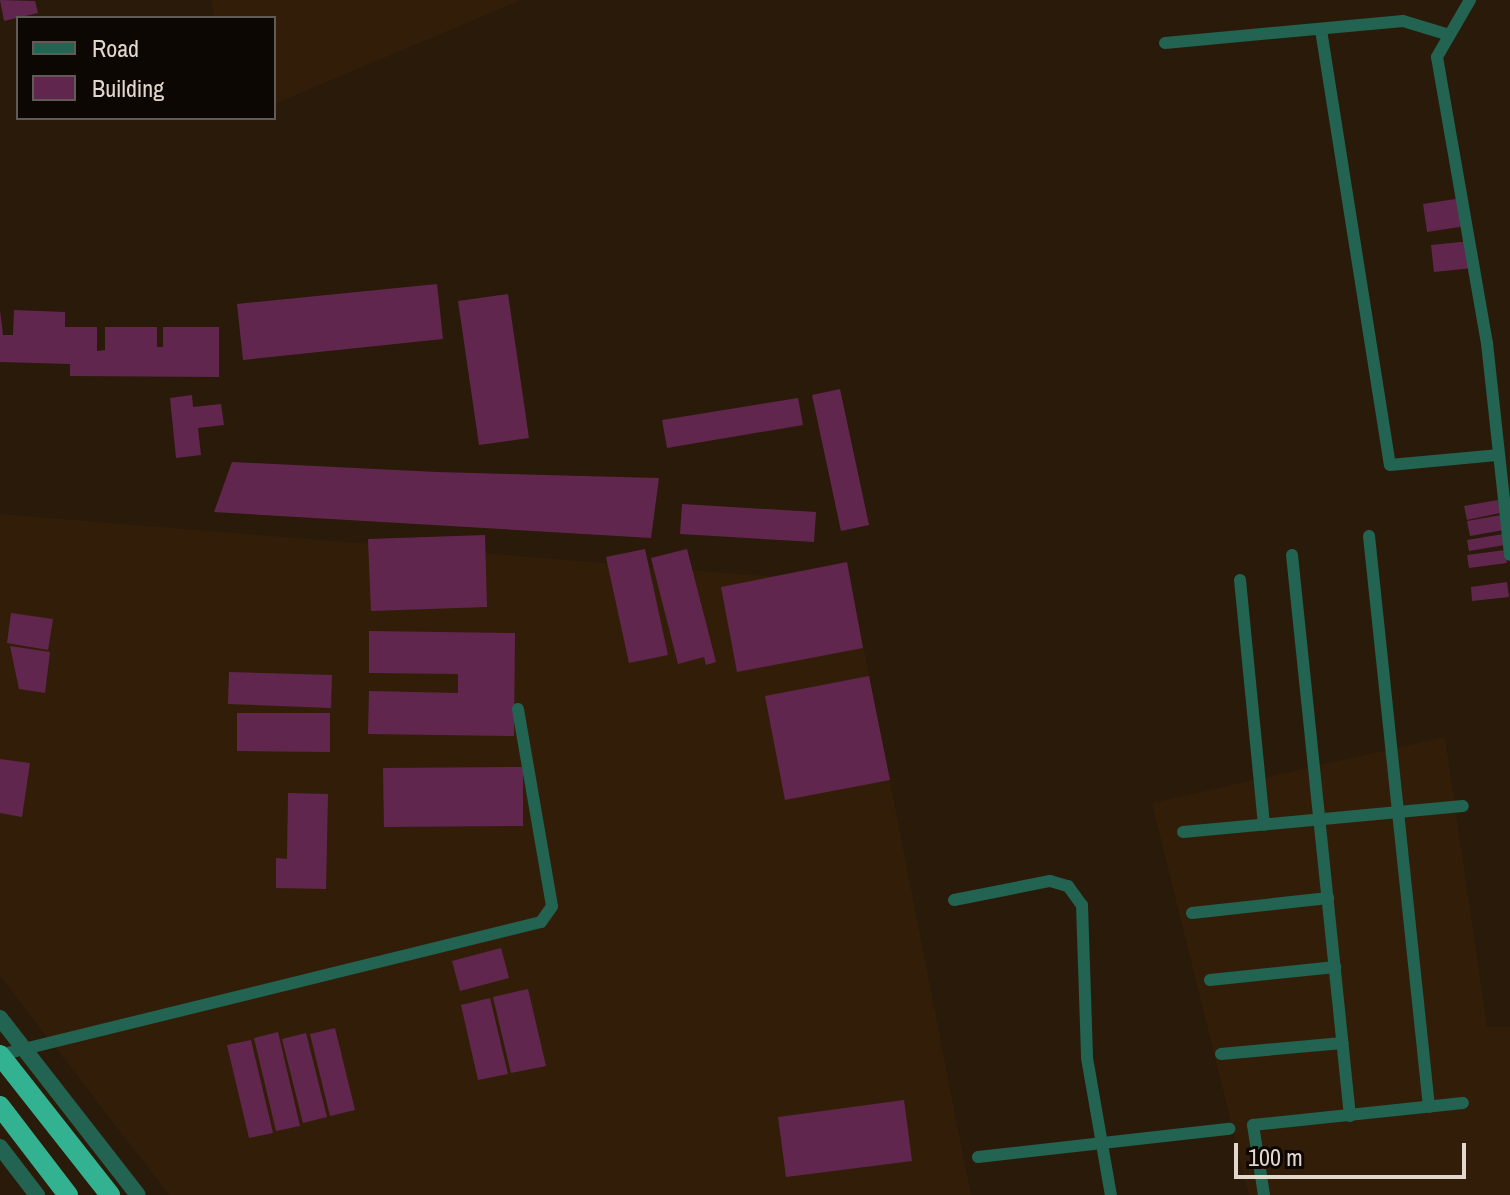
<!DOCTYPE html>
<html>
<head>
<meta charset="utf-8">
<style>
	body { margin:0 }
	#map { position:relative; width:1510px; height:1195px; overflow:hidden; background:#2a1a0a; font-family:"Archivo Narrow",sans-serif }
	div>[style] { position:absolute }
	.built>* { inset:0; background:#321e08 }
	.building>* { inset:0; background:#61264e }
	.minor>* { height:12px; margin:-6px; padding:0 6px; transform-origin:6px; border-radius:6px; background:#226351 }
	.tertiary>* { height:16px; margin:-8px; padding:0 8px; transform-origin:8px; border-radius:8px; background:#226351 }
	.trunk>* { height:20px; margin:-10px; padding:0 10px; transform-origin:10px; border-radius:10px; background:#32b291 }
	span { translate:-50% -50%; white-space:nowrap; text-align:center; line-height:1.15; -webkit-text-stroke:6px #0d0703; paint-order:stroke }
	.legend { position:absolute; left:16px; top:16px; width:260px; height:104px; box-sizing:border-box; background:#0d0703; border:2px solid #625a54; margin:0; padding:10px 14px; list-style:none; font-size:24px; color:#e2d7cd }
	.legend li { display:flex; align-items:center; gap:16px; height:40px }
	.legend b { width:40px; border:2px solid #625a54 }
	.scale { position:absolute; left:1234px; top:1143px; width:232px; height:36px; box-sizing:border-box; border:4px solid #e2d7cd; border-top:0; padding-left:10px; font-size:24px; line-height:28px; white-space:nowrap; color:#e2d7cd; -webkit-text-stroke:6px #0d0703; paint-order:stroke }
</style>
</head>
<body>
<div id="map">
	<div class="built">
		<i style="clip-path:polygon(211px 0,521px 0,274px 104px,274px 18px,214px 18px)"></i>
		<i style="clip-path:polygon(0 514px,851px 583px,971px 1195px,169px 1195px,0 976px)"></i>
		<i style="clip-path:polygon(1445px 737px,1487px 1027px,1510px 1027px,1510px 1195px,1249px 1195px,1152px 803px)"></i>
	</div>
	<div class="building">
		<i style="clip-path:polygon(0 0,35px 1px,38px 13px,4px 21px)"></i>
		<i style="clip-path:polygon(1462px 198px,1466px 226px,1427px 232px,1423px 204px)"></i>
		<i style="clip-path:polygon(1470px 241px,1473px 268px,1434px 272px,1431px 245px)"></i>
		<i style="clip-path:polygon(437px 284px,443px 339px,243px 360px,237px 304px)"></i>
		<i style="clip-path:polygon(508px 294px,529px 438px,479px 445px,458px 301px)"></i>
		<i style="clip-path:polygon(0 310px,3px 335px,13px 335px,14px 310px,65px 312px,65px 327px,97px 327px,97px 351px,105px 350px,105px 327px,157px 327px,157px 347px,163px 347px,163px 327px,219px 327px,219px 377px,70px 376px,70px 364px,0 362px)"></i>
		<i style="clip-path:polygon(840px 389px,869px 525px,841px 531px,812px 395px)"></i>
		<i style="clip-path:polygon(192px 395px,193px 407px,221px 404px,224px 425px,198px 428px,201px 455px,176px 458px,170px 398px)"></i>
		<i style="clip-path:polygon(798px 398px,803px 425px,667px 448px,662px 420px)"></i>
		<i style="clip-path:polygon(232px 462px,437px 472px,659px 478px,651px 538px,214px 512px)"></i>
		<i style="clip-path:polygon(1498px 500px,1500px 513px,1467px 520px,1464px 506px)"></i>
		<i style="clip-path:polygon(682px 504px,816px 512px,814px 542px,680px 534px)"></i>
		<i style="clip-path:polygon(1501px 515px,1504px 530px,1470px 536px,1467px 521px)"></i>
		<i style="clip-path:polygon(1503px 534px,1505px 545px,1469px 551px,1467px 540px)"></i>
		<i style="clip-path:polygon(485px 535px,487px 607px,371px 611px,368px 539px)"></i>
		<i style="clip-path:polygon(645px 549px,668px 655px,629px 663px,606px 557px)"></i>
		<i style="clip-path:polygon(687px 549px,716px 662px,706px 665px,704px 657px,678px 664px,651px 558px)"></i>
		<i style="clip-path:polygon(1505px 550px,1507px 563px,1469px 568px,1467px 555px)"></i>
		<i style="clip-path:polygon(847px 562px,863px 648px,737px 672px,721px 587px)"></i>
		<i style="clip-path:polygon(1507px 582px,1509px 597px,1472px 601px,1471px 587px)"></i>
		<i style="clip-path:polygon(11px 613px,53px 619px,48px 650px,7px 643px)"></i>
		<i style="clip-path:polygon(369px 631px,515px 633px,514px 736px,368px 734px,369px 691px,458px 693px,458px 674px,369px 673px)"></i>
		<i style="clip-path:polygon(10px 646px,50px 652px,45px 693px,19px 689px)"></i>
		<i style="clip-path:polygon(229px 672px,332px 675px,331px 708px,228px 704px)"></i>
		<i style="clip-path:polygon(869px 676px,890px 780px,785px 800px,765px 696px)"></i>
		<i style="clip-path:polygon(237px 713px,330px 713px,330px 752px,237px 751px)"></i>
		<i style="clip-path:polygon(0 759px,30px 763px,22px 817px,0 813px)"></i>
		<i style="clip-path:polygon(523px 767px,523px 826px,384px 827px,383px 768px)"></i>
		<i style="clip-path:polygon(288px 793px,328px 794px,326px 889px,276px 888px,276px 858px,287px 859px)"></i>
		<i style="clip-path:polygon(501px 948px,509px 978px,460px 991px,452px 961px)"></i>
		<i style="clip-path:polygon(528px 989px,546px 1066px,511px 1073px,493px 997px)"></i>
		<i style="clip-path:polygon(490px 998px,508px 1074px,478px 1080px,461px 1005px)"></i>
		<i style="clip-path:polygon(335px 1028px,355px 1110px,330px 1116px,310px 1034px)"></i>
		<i style="clip-path:polygon(278px 1032px,300px 1126px,276px 1131px,254px 1038px)"></i>
		<i style="clip-path:polygon(306px 1033px,327px 1117px,303px 1123px,282px 1039px)"></i>
		<i style="clip-path:polygon(251px 1040px,273px 1133px,249px 1138px,227px 1045px)"></i>
		<i style="clip-path:polygon(904px 1100px,912px 1161px,786px 1177px,778px 1117px)"></i>
	</div>
	<div class="minor">
		<i style="left:1470px;top:0;width:66px;rotate:120.1deg"></i>
		<i style="left:1437px;top:57px;width:290px;rotate:80.1deg"></i>
		<i style="left:1487px;top:343px;width:213px;rotate:83.8deg"></i>
		<i style="left:1321px;top:30px;width:440px;rotate:81deg"></i>
		<i style="left:1390px;top:465px;width:107px;rotate:-5.3deg"></i>
		<i style="left:1165px;top:43px;width:239px;rotate:-5.3deg"></i>
		<i style="left:1403px;top:21px;width:45px;rotate:16.8deg"></i>
		<i style="left:1369px;top:536px;width:574px;rotate:84deg"></i>
		<i style="left:1292px;top:555px;width:564px;rotate:84.1deg"></i>
		<i style="left:1240px;top:580px;width:246px;rotate:84.4deg"></i>
		<i style="left:1183px;top:832px;width:281px;rotate:-5.3deg"></i>
		<i style="left:954px;top:900px;width:98px;rotate:-11.2deg"></i>
		<i style="left:1050px;top:881px;width:19px;rotate:16deg"></i>
		<i style="left:1068px;top:886px;width:24px;rotate:54deg"></i>
		<i style="left:1082px;top:905px;width:153px;rotate:88.1deg"></i>
		<i style="left:1087px;top:1058px;width:139px;rotate:80.1deg"></i>
		<i style="left:1192px;top:913px;width:137px;rotate:-6.3deg"></i>
		<i style="left:1210px;top:980px;width:126px;rotate:-5.9deg"></i>
		<i style="left:1221px;top:1054px;width:122px;rotate:-5.2deg"></i>
		<i style="left:0;top:1055px;width:557px;rotate:-13.81deg"></i>
		<i style="left:541px;top:922px;width:19px;rotate:-55deg"></i>
		<i style="left:552px;top:906px;width:200px;rotate:-99.8deg"></i>
		<i style="left:978px;top:1157px;width:253px;rotate:-6.4deg"></i>
		<i style="left:1264px;top:1195px;width:71px;rotate:-98.9deg"></i>
		<i style="left:1253px;top:1125px;width:211px;rotate:-6deg"></i>
	</div>
	<div class="tertiary">
		<i style="left:0;top:1018px;width:224px;rotate:52.1deg"></i>
		<i style="left:0;top:1147px;width:61px;rotate:52.4deg"></i>
	</div>
	<div class="trunk">
		<i style="left:0;top:1055px;width:178px;rotate:51.8deg"></i>
		<i style="left:0;top:1106px;width:112px;rotate:52.6deg"></i>
	</div>
	<ul class="legend">
	<li><b style="height:10px;background:#226351"></b>Road</li>
	<li><b style="height:22px;background:#61264e"></b>Building</li>
	</ul>
	<div class="scale">100 m</div>
</div>
</body>
</html>
